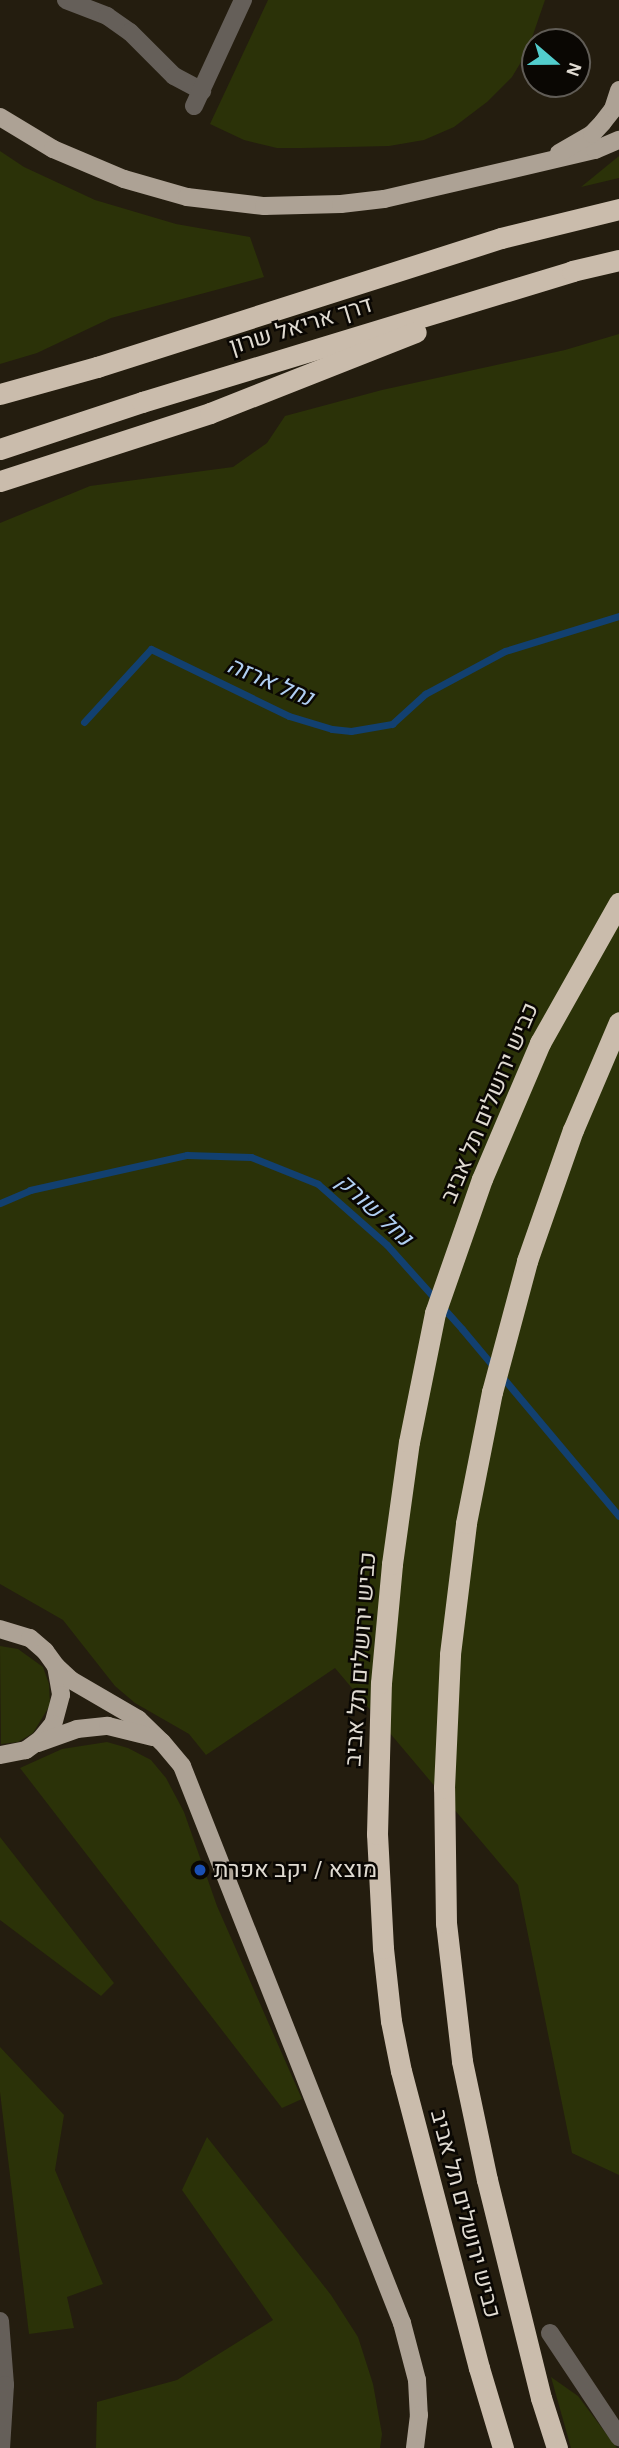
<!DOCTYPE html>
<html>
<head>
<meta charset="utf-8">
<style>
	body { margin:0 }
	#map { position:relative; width:619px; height:2448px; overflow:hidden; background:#241d0f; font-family:Karla,Heebo,sans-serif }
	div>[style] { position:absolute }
	.green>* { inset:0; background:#2b3208 }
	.stream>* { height:7px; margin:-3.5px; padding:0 3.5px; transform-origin:3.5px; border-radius:3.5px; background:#124070 }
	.minor>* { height:18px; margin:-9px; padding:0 9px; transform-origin:9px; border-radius:9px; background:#655f59 }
	.major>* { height:18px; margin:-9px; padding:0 9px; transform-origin:9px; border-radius:9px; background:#ada295 }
	.highway>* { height:21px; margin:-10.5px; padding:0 10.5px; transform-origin:10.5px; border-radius:10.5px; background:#cabcac }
	.dots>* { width:19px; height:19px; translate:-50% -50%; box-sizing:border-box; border:4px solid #0a0703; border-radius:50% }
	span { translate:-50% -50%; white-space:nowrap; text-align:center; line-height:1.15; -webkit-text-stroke:5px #0a0703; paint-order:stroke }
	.street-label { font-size:23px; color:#e0dbd2 }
	.poi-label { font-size:23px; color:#e0dbd2 }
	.left { translate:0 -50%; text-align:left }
	.water-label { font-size:24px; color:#b0cff2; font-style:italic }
	.north { position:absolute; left:521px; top:28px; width:70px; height:70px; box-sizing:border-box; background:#0a0703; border:2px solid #605c56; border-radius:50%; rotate:110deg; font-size:19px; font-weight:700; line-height:28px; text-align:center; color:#e0dbd2 }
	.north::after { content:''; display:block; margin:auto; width:24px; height:32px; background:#52cdcd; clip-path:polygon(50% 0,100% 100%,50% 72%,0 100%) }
</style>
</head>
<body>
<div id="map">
	<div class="green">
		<i style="clip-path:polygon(268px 0,545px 0,527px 52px,512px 77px,487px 102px,454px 127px,424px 140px,389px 146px,302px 148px,277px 148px,244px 140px,210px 124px)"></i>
		<i style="clip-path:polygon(0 151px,24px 167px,95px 200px,176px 224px,250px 237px,264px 277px,111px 318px,37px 353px,0 364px)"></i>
		<i style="clip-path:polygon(619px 156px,619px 178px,581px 187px)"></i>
		<i style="clip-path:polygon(619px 334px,619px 2175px,572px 2153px,518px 1885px,335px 1668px,206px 1755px,189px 1734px,135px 1703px,115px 1686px,63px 1620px,0 1584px,0 523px,90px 486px,233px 467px,267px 443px,285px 416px,382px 390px,565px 350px)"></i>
		<i style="clip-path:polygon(0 1646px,18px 1649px,43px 1667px,49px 1684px,50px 1705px,33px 1733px,18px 1742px,1px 1744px)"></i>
		<i style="clip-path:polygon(107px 1742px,128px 1748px,151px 1760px,166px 1778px,184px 1812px,217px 1906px,302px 2099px,282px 2108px,20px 1768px,62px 1749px)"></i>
		<i style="clip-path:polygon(0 1837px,114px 1983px,101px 1996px,0 1920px)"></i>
		<i style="clip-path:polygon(0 2047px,64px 2115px,55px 2170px,103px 2284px,67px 2297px,74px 2328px,29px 2334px,0 2092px)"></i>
		<i style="clip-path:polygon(207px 2137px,331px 2295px,358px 2337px,373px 2384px,382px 2434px,380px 2448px,96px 2448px,97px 2402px,177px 2380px,273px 2320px,182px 2190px)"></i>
		<i style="clip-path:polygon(551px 2377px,578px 2396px,617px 2448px,571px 2448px)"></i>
	</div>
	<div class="stream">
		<i style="left:84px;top:722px;width:99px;rotate:-47.5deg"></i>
		<i style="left:151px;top:649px;width:153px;rotate:25.9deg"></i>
		<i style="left:289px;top:716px;width:45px;rotate:16.8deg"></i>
		<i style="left:332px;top:729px;width:19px;rotate:6deg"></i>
		<i style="left:351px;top:731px;width:42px;rotate:-9.7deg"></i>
		<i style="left:392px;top:724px;width:45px;rotate:-42.3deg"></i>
		<i style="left:425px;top:694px;width:91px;rotate:-28.3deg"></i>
		<i style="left:505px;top:651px;width:119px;rotate:-17.1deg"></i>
		<i style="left:0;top:1203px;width:33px;rotate:-23deg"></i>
		<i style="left:30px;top:1190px;width:161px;rotate:-12.6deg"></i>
		<i style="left:187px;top:1155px;width:64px;rotate:1.8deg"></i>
		<i style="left:251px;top:1157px;width:72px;rotate:21.9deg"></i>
		<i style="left:318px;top:1184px;width:92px;rotate:41.5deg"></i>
		<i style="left:387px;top:1245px;width:113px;rotate:48.2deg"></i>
		<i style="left:462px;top:1329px;width:244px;rotate:50deg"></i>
	</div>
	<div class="minor">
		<i style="left:66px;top:0;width:44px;rotate:21.3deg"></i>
		<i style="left:107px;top:16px;width:28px;rotate:35deg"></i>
		<i style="left:130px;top:32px;width:62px;rotate:45deg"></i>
		<i style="left:174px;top:76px;width:32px;rotate:28deg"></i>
		<i style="left:194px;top:106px;width:117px;rotate:-65.2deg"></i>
		<i style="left:0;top:2321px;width:64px;rotate:85.5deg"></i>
		<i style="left:5px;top:2385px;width:63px;rotate:93.6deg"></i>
		<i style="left:550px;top:2333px;width:125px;rotate:56.4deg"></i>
	</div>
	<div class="major">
		<i style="left:0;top:117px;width:62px;rotate:31.1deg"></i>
		<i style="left:53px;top:149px;width:77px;rotate:22.9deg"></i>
		<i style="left:124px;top:179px;width:66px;rotate:15.9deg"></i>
		<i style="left:187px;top:197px;width:78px;rotate:6.7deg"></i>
		<i style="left:264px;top:206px;width:77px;rotate:-1.5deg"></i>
		<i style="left:341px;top:204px;width:43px;rotate:-6.6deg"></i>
		<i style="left:384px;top:199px;width:217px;rotate:-13.1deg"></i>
		<i style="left:595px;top:150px;width:26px;rotate:-23deg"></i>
		<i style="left:559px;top:153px;width:38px;rotate:-30deg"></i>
		<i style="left:592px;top:134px;width:16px;rotate:-47deg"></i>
		<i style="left:603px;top:122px;width:16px;rotate:-52deg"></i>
		<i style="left:613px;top:109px;width:20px;rotate:-72deg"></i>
		<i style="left:0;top:1629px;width:31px;rotate:17deg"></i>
		<i style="left:30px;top:1638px;width:20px;rotate:41deg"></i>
		<i style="left:45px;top:1651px;width:19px;rotate:54deg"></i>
		<i style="left:56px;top:1666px;width:29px;rotate:80deg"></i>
		<i style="left:61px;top:1695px;width:30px;rotate:105deg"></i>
		<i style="left:53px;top:1724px;width:19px;rotate:129deg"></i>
		<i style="left:41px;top:1739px;width:19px;rotate:144deg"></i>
		<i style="left:26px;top:1750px;width:26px;rotate:169deg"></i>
		<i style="left:56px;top:1666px;width:21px;rotate:43deg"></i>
		<i style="left:71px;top:1680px;width:78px;rotate:30.2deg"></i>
		<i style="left:138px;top:1719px;width:33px;rotate:44deg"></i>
		<i style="left:162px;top:1742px;width:31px;rotate:50deg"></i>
		<i style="left:182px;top:1766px;width:599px;rotate:68.45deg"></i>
		<i style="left:402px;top:2323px;width:59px;rotate:75.3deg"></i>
		<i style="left:417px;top:2380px;width:35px;rotate:87deg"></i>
		<i style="left:419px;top:2415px;width:33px;rotate:97deg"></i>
		<i style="left:38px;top:1743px;width:41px;rotate:-19.7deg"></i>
		<i style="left:77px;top:1729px;width:31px;rotate:-6deg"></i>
		<i style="left:108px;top:1726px;width:46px;rotate:13.7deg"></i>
	</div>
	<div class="highway">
		<i style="left:0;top:394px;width:101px;rotate:-15.6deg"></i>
		<i style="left:97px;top:367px;width:424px;rotate:-17.7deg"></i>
		<i style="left:501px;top:238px;width:122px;rotate:-13.8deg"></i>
		<i style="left:0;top:449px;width:150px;rotate:-18.3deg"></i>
		<i style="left:142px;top:402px;width:450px;rotate:-16.9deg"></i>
		<i style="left:572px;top:271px;width:48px;rotate:-13.2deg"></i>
		<i style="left:0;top:481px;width:221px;rotate:-17.9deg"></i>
		<i style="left:210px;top:413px;width:221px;rotate:-21.5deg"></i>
		<i style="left:503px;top:2448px;width:84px;rotate:-106.7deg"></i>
		<i style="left:479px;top:2368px;width:307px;rotate:-104.7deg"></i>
		<i style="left:401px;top:2071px;width:51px;rotate:-101.3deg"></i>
		<i style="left:391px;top:2021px;width:73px;rotate:-96.3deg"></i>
		<i style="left:383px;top:1948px;width:114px;rotate:-93deg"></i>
		<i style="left:377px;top:1834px;width:151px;rotate:-88.5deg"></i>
		<i style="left:381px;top:1683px;width:120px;rotate:-84.7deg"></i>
		<i style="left:392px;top:1564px;width:123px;rotate:-82.1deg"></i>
		<i style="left:409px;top:1442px;width:132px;rotate:-78.6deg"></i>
		<i style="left:435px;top:1313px;width:142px;rotate:-70.7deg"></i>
		<i style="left:482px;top:1179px;width:148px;rotate:-66.9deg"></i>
		<i style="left:540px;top:1043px;width:161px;rotate:-60.6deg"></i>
		<i style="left:557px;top:2448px;width:52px;rotate:-107.7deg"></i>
		<i style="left:541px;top:2398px;width:225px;rotate:-103.9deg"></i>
		<i style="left:487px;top:2180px;width:122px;rotate:-101.9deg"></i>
		<i style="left:462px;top:2061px;width:139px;rotate:-96.6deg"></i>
		<i style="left:446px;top:1923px;width:135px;rotate:-90.8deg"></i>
		<i style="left:444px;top:1788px;width:134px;rotate:-87.4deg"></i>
		<i style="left:450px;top:1654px;width:132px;rotate:-83deg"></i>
		<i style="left:466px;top:1523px;width:134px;rotate:-78.8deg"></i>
		<i style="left:492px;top:1392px;width:136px;rotate:-75deg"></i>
		<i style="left:527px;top:1261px;width:139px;rotate:-70.7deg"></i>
		<i style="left:573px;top:1130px;width:117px;rotate:-66.9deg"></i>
	</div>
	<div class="dots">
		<i style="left:200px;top:1870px;background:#1a4fb4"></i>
	</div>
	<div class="street-label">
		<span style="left:301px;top:326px;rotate:-17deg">דרך אריאל שרון</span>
		<span style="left:490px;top:1103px;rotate:-67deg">כביש ירושלים תל אביב</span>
		<span style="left:361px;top:1659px;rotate:-86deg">כביש ירושלים תל אביב</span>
		<span style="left:465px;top:2214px;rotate:75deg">כביש ירושלים תל אביב</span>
	</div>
	<div class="poi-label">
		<span class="left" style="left:214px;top:1870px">מוצא / יקב אפרת</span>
	</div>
	<div class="water-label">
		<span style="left:270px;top:682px;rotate:23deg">נחל ארזה</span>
		<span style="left:374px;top:1210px;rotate:43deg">נחל שורק</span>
	</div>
	<div class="north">N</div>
</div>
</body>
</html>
